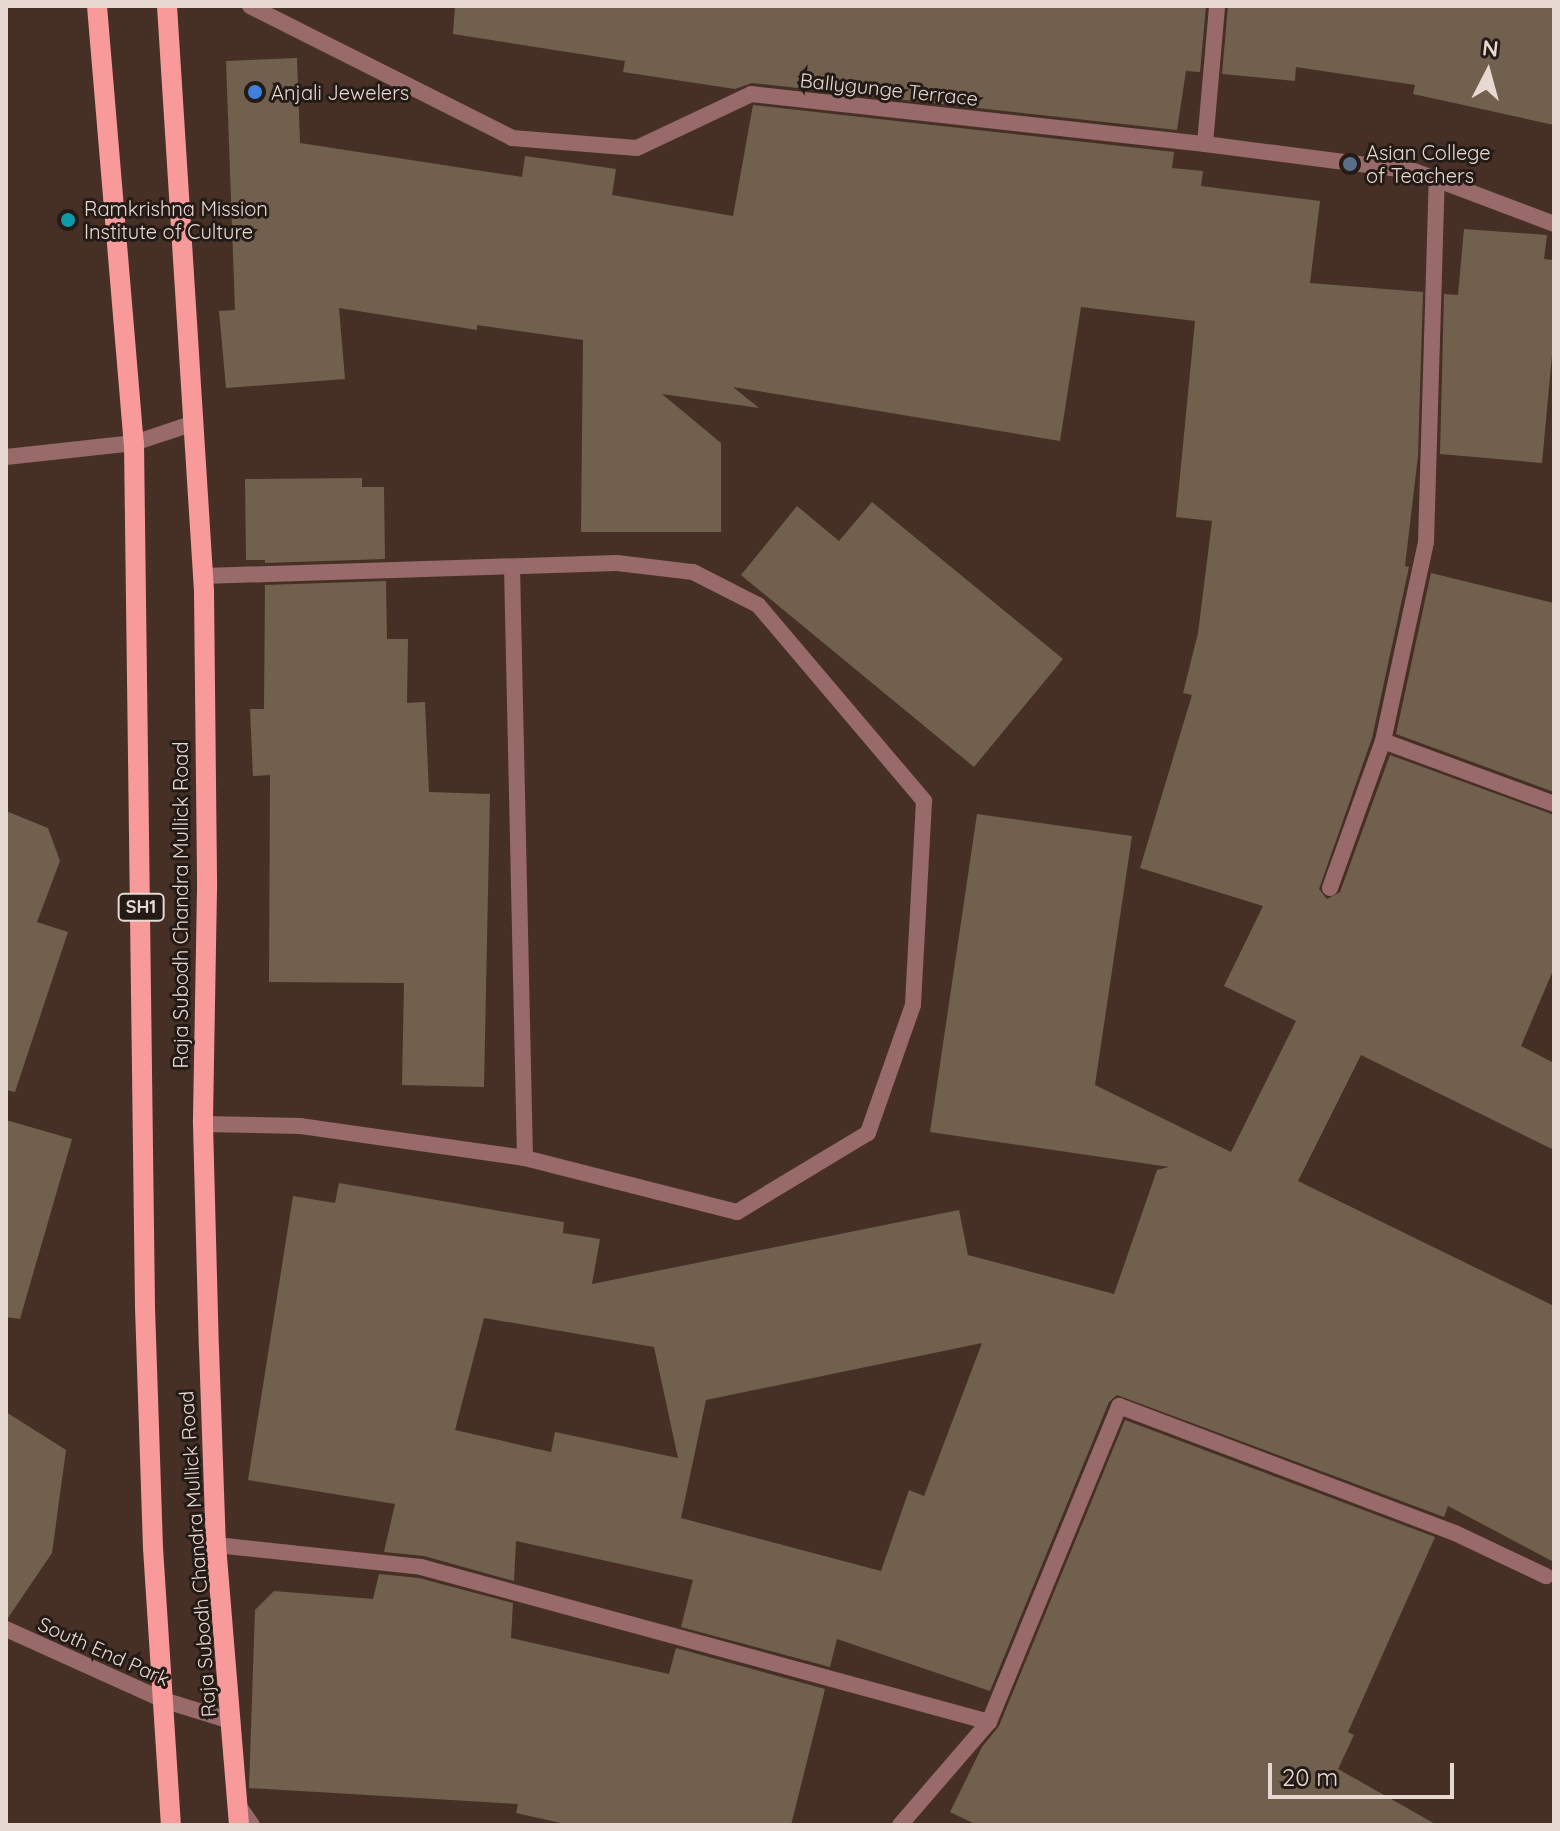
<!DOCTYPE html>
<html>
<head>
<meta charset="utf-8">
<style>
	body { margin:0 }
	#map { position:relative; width:1560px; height:1831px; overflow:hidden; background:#463026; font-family:Quicksand,sans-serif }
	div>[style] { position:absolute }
	.building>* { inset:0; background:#71604d }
	.lane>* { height:16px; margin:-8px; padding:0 8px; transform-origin:8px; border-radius:8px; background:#986a69 }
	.street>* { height:16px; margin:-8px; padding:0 8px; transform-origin:8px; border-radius:8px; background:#986a69 }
	.primary>* { height:20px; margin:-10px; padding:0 10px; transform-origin:10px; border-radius:10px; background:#f89a99 }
	.dots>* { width:22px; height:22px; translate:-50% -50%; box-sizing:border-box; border:4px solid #251b16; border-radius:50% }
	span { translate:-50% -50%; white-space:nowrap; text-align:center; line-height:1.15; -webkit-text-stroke:6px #251b16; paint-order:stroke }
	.shield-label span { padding:2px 6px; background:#251b16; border:2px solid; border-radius:6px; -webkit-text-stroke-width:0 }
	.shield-label { font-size:18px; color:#e7d8d1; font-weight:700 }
	.street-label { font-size:20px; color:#e7d8d1 }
	.poi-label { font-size:20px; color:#e7d8d1 }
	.left { translate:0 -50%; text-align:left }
	.frame { position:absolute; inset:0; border:8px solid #e7d8d1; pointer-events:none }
	.north { position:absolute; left:1448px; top:32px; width:80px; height:80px; -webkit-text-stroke:6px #251b16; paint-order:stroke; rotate:6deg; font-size:22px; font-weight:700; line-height:32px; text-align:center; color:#e7d8d1 }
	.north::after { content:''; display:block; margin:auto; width:28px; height:36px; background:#e7d8d1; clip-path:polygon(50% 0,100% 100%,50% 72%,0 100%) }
	.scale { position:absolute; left:1268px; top:1763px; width:186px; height:36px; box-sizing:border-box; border:4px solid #e7d8d1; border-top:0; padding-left:10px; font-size:24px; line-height:28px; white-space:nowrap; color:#e7d8d1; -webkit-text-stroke:6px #251b16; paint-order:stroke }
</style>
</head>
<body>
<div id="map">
	<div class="building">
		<i style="clip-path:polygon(455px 6px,1206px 6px,1200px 72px,1186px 71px,1177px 130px,752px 83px,735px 89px,623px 72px,625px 61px,453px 34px)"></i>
		<i style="clip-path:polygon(1228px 6px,1554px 6px,1554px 125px,1413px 94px,1415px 85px,1296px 67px,1295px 81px,1222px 74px)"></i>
		<i style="clip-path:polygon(evenodd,297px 58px,300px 143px,522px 177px,525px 156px,616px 169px,612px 195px,733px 216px,753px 105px,1174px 152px,1172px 168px,1203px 171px,1201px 186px,1320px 201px,1310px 283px,1423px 292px,1418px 456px,1405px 566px,1409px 567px,1372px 738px,1319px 889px,1327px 899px,1340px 892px,1390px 755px,1554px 815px,1554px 968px,1521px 1046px,1554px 1063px,1554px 1150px,1361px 1055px,1298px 1181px,1554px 1306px,1554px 1562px,1448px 1506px,1444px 1517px,1117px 1395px,1109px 1402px,990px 1691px,837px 1639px,830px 1667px,681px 1627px,693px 1580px,516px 1541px,514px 1581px,424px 1556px,384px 1552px,395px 1504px,248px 1480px,293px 1196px,335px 1203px,339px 1183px,564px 1222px,563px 1233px,600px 1239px,592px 1284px,959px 1210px,968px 1255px,1114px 1294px,1157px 1170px,1169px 1167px,930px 1132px,977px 814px,1132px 836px,1095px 1085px,1231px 1152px,1296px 1021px,1224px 986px,1263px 906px,1140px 868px,1192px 695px,1183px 693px,1198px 633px,1212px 521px,1176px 517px,1195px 321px,1081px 307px,1060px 441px,733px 387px,759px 408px,662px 394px,721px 443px,721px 532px,581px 532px,583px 340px,477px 325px,477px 330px,339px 308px,345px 379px,226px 388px,219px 311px,235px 310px,226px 61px,297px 58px,484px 1318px,654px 1347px,678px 1458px,555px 1432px,551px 1452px,455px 1430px,484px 1318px,297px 58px,982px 1343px,924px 1496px,909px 1490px,881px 1571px,681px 1518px,706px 1400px,982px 1343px)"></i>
		<i style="clip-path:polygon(1464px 229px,1547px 235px,1544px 259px,1554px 260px,1554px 334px,1542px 463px,1440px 454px,1444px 294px,1458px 295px)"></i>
		<i style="clip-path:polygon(362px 478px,362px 487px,384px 487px,385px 559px,265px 563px,265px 560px,246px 560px,245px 479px)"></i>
		<i style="clip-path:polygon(872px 502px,1063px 659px,974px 767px,741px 575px,797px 506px,839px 541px)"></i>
		<i style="clip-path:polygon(1431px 573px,1554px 603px,1554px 792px,1396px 734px)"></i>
		<i style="clip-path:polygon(386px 581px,387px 639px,408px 639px,407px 703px,425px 702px,429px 792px,490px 794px,484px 1087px,402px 1085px,404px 983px,269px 982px,270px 775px,253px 776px,250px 709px,264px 709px,265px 585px)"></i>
		<i style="clip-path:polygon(6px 811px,48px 828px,60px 861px,37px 922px,68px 932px,15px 1092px,6px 1090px)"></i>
		<i style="clip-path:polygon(6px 1120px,72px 1139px,20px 1319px,6px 1317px)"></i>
		<i style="clip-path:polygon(6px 1412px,66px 1450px,52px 1553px,8px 1618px)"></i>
		<i style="clip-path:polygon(1125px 1420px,1435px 1537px,1348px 1732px,1354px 1735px,1338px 1769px,1437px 1825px,977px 1825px,950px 1812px,982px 1747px,999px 1726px)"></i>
		<i style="clip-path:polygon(379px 1574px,419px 1578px,513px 1603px,511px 1638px,669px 1674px,676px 1648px,825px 1689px,791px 1825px,570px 1825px,516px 1813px,518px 1804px,249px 1788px,255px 1610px,274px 1591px,373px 1599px)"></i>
	</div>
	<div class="lane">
		<i style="left:1205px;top:144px;width:139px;rotate:-85deg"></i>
	</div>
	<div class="street">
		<i style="left:250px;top:6px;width:293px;rotate:26.7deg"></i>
		<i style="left:512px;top:138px;width:125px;rotate:4.6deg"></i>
		<i style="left:637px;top:148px;width:126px;rotate:-25.3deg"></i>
		<i style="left:751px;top:94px;width:457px;rotate:6.3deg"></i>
		<i style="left:1205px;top:144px;width:211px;rotate:7.4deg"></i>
		<i style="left:1414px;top:171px;width:150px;rotate:20.7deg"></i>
		<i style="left:6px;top:457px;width:129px;rotate:-6.2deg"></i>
		<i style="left:134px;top:443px;width:63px;rotate:-18.4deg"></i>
		<i style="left:512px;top:567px;width:591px;rotate:88.74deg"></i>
		<i style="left:203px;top:576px;width:414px;rotate:-1.8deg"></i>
		<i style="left:617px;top:563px;width:77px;rotate:6.8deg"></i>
		<i style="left:693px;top:572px;width:73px;rotate:26.9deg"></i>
		<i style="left:758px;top:605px;width:257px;rotate:49.7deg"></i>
		<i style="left:924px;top:801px;width:204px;rotate:93.1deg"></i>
		<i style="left:913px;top:1005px;width:136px;rotate:109.4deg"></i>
		<i style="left:868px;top:1133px;width:153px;rotate:148.9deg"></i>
		<i style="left:737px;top:1212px;width:219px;rotate:-165.7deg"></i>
		<i style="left:525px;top:1158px;width:226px;rotate:-171.9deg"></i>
		<i style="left:301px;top:1126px;width:98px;rotate:-178.8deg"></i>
		<i style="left:1383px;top:741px;width:182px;rotate:20.2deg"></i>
		<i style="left:1330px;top:888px;width:156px;rotate:-70.2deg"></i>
		<i style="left:1383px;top:741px;width:204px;rotate:-77.8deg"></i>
		<i style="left:1426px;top:542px;width:364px;rotate:-88.3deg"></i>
		<i style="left:216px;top:1545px;width:206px;rotate:6.1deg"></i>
		<i style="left:421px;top:1567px;width:589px;rotate:15.26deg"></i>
		<i style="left:6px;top:1629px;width:172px;rotate:24.3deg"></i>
		<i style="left:163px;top:1700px;width:71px;rotate:17.2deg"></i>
		<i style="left:238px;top:1805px;width:24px;rotate:55deg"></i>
		<i style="left:900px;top:1825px;width:136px;rotate:-49.2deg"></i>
		<i style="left:989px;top:1722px;width:342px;rotate:-67.6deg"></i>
		<i style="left:1119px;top:1406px;width:359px;rotate:20.7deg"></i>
		<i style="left:1455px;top:1533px;width:101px;rotate:25.3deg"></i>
	</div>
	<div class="primary">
		<i style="left:97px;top:6px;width:439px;rotate:85.2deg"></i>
		<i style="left:134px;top:443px;width:864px;rotate:89.27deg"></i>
		<i style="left:145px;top:1307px;width:241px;rotate:88.1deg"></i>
		<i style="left:153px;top:1548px;width:278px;rotate:86.3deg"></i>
		<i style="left:167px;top:6px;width:586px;rotate:86.38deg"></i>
		<i style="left:204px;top:591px;width:298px;rotate:89.4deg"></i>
		<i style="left:207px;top:889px;width:235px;rotate:91deg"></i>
		<i style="left:203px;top:1124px;width:224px;rotate:88.5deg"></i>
		<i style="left:209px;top:1348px;width:197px;rotate:88deg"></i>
		<i style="left:216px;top:1545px;width:281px;rotate:85.3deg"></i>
	</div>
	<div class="dots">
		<i style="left:255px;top:92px;background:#3f7fe0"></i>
		<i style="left:1350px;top:164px;background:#5c6f8a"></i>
		<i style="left:68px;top:220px;background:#0f9aa8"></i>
	</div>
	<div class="shield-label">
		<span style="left:141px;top:907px">SH1</span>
	</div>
	<div class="street-label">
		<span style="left:889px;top:89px;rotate:6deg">Ballygunge Terrace</span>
		<span style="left:180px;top:905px;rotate:-90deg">Raja Subodh Chandra Mullick Road</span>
		<span style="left:197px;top:1554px;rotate:-94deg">Raja Subodh Chandra Mullick Road</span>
		<span style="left:104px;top:1651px;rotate:24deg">South End Park</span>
	</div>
	<div class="poi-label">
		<span class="left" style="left:271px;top:92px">Anjali Jewelers</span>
		<span class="left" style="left:1366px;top:164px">Asian College<br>of Teachers</span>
		<span class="left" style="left:84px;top:220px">Ramkrishna Mission<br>Institute of Culture</span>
	</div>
	<div class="frame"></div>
	<div class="north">N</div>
	<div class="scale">20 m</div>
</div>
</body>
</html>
